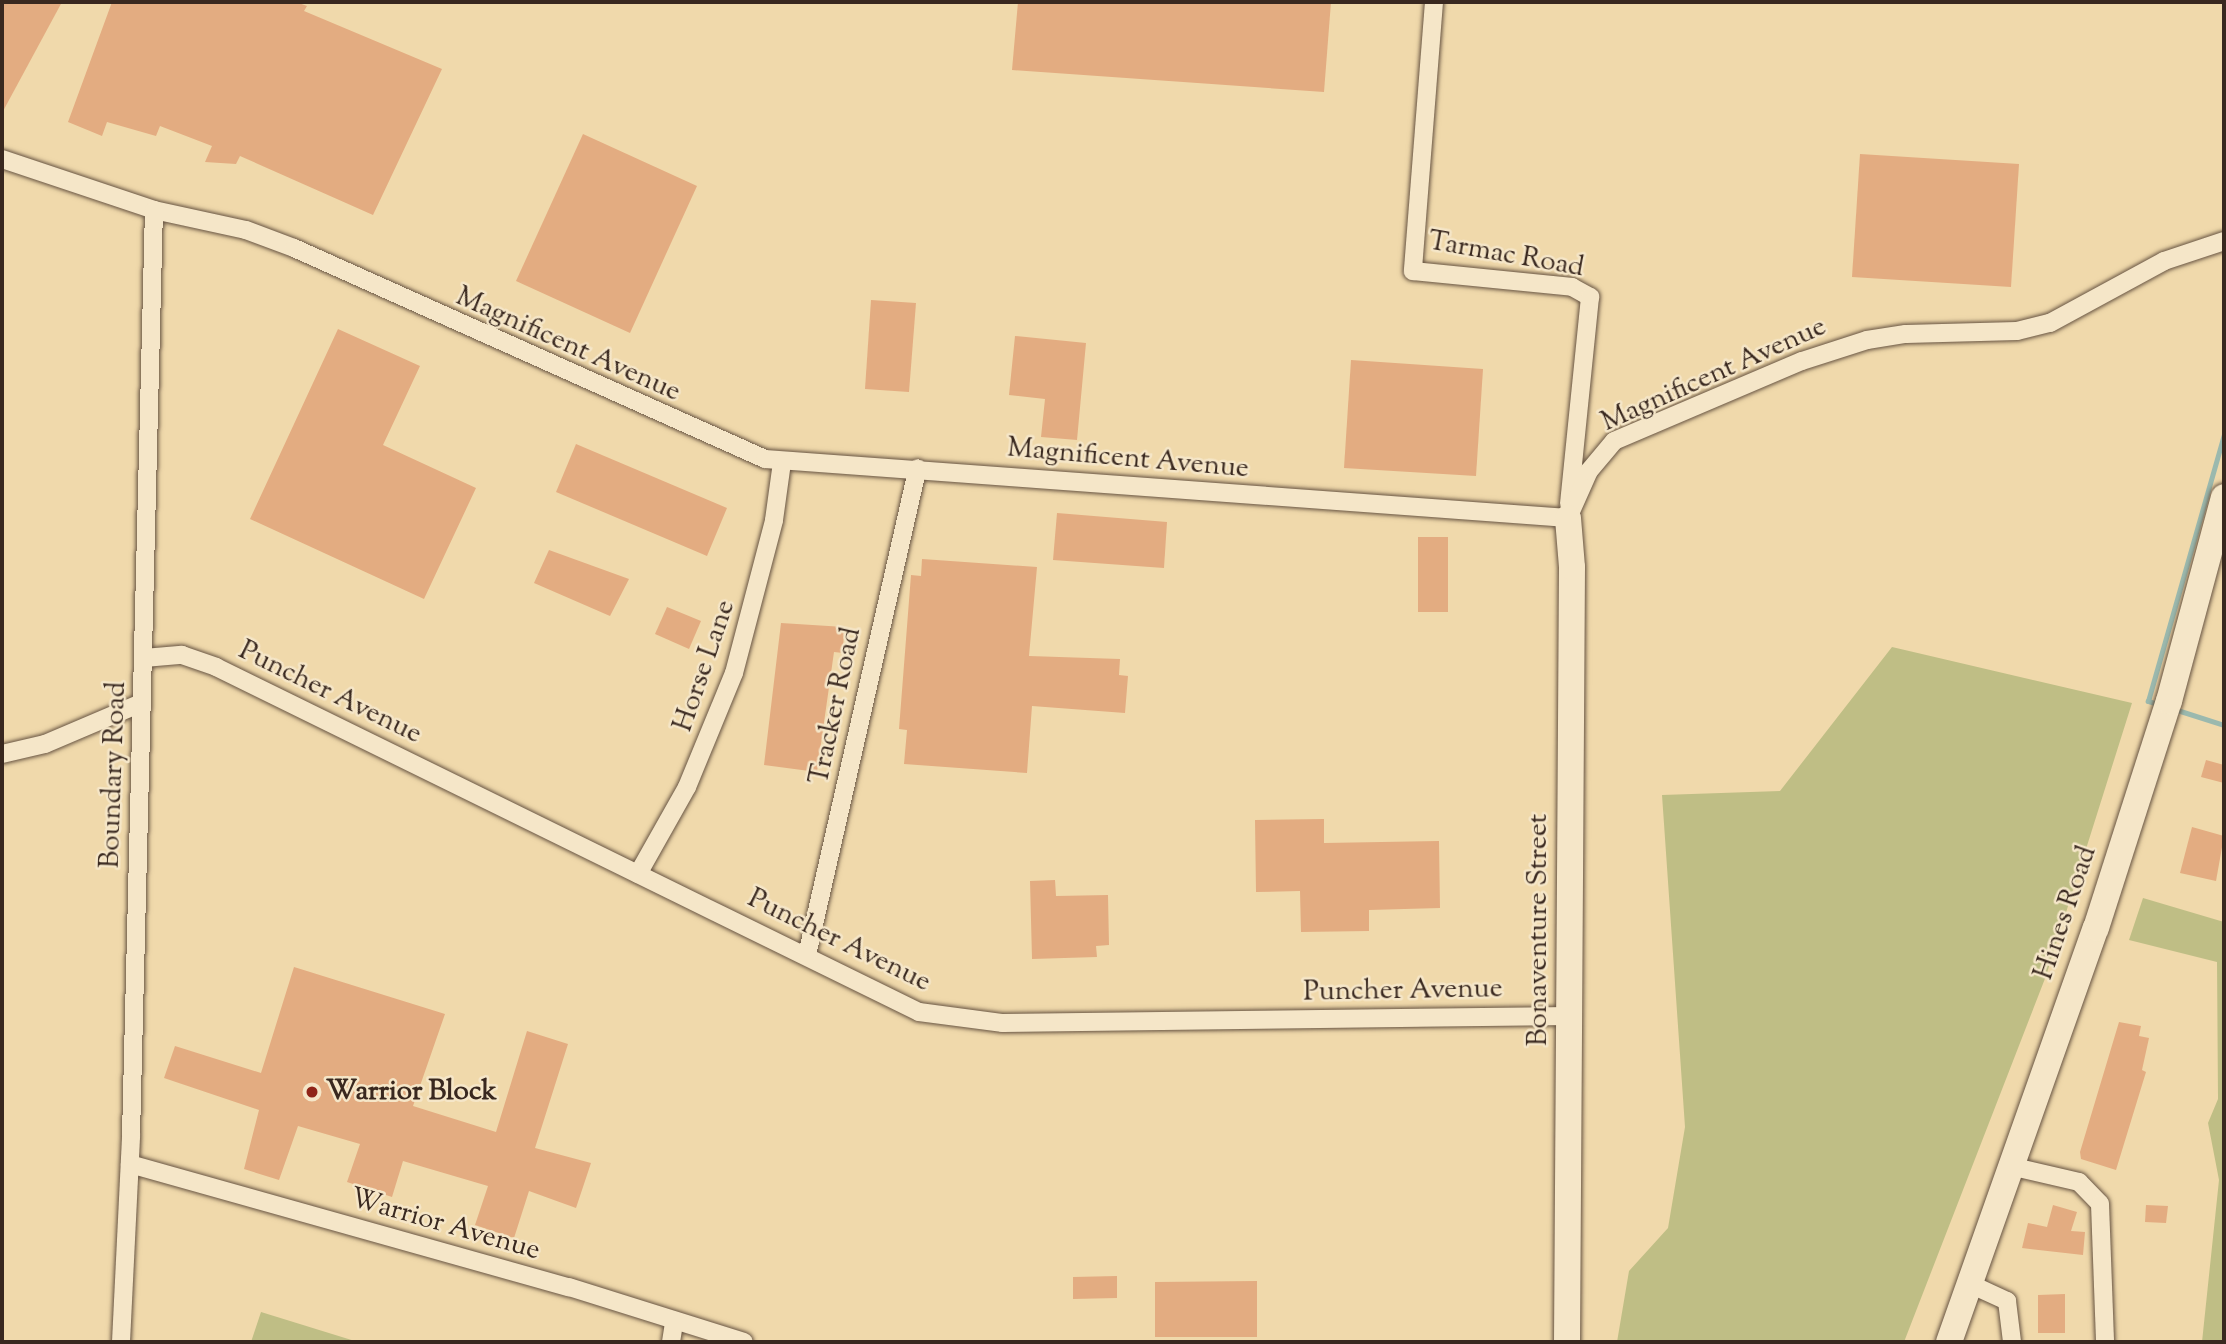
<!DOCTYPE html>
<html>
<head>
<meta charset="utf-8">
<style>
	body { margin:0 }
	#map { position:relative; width:2226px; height:1344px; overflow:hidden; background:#f0d9ab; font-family:"Sorts Mill Goudy",serif }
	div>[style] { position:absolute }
	.green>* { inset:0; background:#bfbe85 }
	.stream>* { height:5px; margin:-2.5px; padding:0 2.5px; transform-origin:2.5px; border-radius:2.5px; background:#9bb9ae }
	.building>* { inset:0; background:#e3ac81 }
	.roads { filter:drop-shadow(0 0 2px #675442) drop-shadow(0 0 2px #675442) }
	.street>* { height:18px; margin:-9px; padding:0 9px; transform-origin:9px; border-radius:9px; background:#f5e6c8 }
	.secondary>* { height:26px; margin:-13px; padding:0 13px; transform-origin:13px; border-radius:13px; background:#f5e6c8 }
	.dots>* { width:19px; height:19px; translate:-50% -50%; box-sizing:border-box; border:4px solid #f5e6c8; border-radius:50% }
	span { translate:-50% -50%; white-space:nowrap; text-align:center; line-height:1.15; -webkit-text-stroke:5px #f5e6c8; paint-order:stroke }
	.street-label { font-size:28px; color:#39281f }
	.poi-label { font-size:28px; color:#39281f; font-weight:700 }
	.left { translate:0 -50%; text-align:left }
	.frame { position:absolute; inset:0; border:4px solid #39281f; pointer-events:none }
</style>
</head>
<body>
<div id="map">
	<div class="green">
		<i style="clip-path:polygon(1892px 647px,2132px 703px,2046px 976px,1904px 1342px,1617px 1342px,1629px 1271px,1668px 1228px,1685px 1127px,1662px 795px,1780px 791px)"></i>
		<i style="clip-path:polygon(2143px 898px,2224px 922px,2224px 1342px,2202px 1342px,2219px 1180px,2208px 1123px,2218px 1099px,2217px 962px,2129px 940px)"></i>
		<i style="clip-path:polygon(261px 1312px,358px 1342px,251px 1342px)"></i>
	</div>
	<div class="stream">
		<i style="left:2161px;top:705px;width:14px;rotate:-163deg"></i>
		<i style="left:2148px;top:701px;width:278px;rotate:-74.1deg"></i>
		<i style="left:2174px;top:709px;width:52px;rotate:17.7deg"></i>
	</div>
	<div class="building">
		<i style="clip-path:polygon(2px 2px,62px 2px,2px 113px)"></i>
		<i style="clip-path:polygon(112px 2px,296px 2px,307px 6px,304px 11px,442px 69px,373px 215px,240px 156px,236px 164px,205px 162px,212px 146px,160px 126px,156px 136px,107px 122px,102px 136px,68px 122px)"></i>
		<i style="clip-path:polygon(1018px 2px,1331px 2px,1324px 92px,1012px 70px)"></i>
		<i style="clip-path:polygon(583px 134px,697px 186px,630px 333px,516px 281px)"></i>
		<i style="clip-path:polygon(1860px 154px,2019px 164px,2011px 287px,1852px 277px)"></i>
		<i style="clip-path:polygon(871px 300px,916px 303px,909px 392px,865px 389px)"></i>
		<i style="clip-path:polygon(338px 329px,420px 366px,383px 445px,476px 488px,424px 599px,250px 519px)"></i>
		<i style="clip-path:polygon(1015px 336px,1086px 343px,1077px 440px,1041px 437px,1045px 399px,1009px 395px)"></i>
		<i style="clip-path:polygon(1351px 360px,1483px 369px,1476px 476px,1344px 468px)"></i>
		<i style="clip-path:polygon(576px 444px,727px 508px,707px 556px,556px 492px)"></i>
		<i style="clip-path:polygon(1057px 513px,1167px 522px,1164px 568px,1053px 560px)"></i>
		<i style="clip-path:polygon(1418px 537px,1448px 537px,1448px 612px,1418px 612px)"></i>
		<i style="clip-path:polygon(549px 550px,629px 579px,610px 616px,534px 583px)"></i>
		<i style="clip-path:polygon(922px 559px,1037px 567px,1029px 656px,1120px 659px,1119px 675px,1128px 676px,1125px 713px,1032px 706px,1027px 773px,904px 764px,907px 730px,899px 729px,911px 575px,921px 576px)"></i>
		<i style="clip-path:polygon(667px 607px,701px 621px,689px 649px,655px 634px)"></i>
		<i style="clip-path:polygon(781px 623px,844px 627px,843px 653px,834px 652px,817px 772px,764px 765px)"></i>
		<i style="clip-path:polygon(2206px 760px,2224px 765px,2224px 783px,2201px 777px)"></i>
		<i style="clip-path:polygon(1324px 819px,1324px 843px,1439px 841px,1440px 908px,1369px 910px,1369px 931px,1301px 932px,1300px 891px,1256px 892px,1255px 820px)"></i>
		<i style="clip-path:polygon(2192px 827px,2224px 836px,2216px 881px,2180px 873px)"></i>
		<i style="clip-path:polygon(1055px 880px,1056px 896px,1108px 895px,1109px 945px,1096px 946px,1097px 957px,1032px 959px,1030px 881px)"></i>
		<i style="clip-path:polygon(294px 967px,445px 1014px,413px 1106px,496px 1132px,527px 1031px,568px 1044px,535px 1148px,591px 1163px,576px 1208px,529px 1191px,514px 1238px,475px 1225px,488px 1186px,403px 1161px,392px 1197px,347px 1182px,360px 1144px,298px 1126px,279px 1180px,244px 1169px,259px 1110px,164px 1078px,175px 1046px,261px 1073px)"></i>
		<i style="clip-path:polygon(2119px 1022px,2141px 1026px,2139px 1036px,2149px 1038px,2142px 1070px,2146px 1072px,2116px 1170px,2081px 1159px,2080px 1152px)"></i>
		<i style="clip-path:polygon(2053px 1205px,2077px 1212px,2071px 1231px,2085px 1232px,2083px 1255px,2022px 1248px,2028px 1223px,2047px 1227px)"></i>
		<i style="clip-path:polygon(2146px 1205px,2168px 1206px,2166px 1223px,2145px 1222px)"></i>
		<i style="clip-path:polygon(1117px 1276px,1117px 1298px,1073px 1299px,1073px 1277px)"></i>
		<i style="clip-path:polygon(1257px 1281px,1257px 1337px,1155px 1337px,1155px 1282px)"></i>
		<i style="clip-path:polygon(2065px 1294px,2065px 1333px,2038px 1333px,2038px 1295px)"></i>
	</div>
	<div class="roads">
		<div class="street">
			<i style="left:1434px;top:2px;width:270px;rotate:94.5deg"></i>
			<i style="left:1413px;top:271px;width:160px;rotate:5.7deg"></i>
			<i style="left:1572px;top:287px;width:21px;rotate:29deg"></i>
			<i style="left:1590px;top:297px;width:208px;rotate:95.8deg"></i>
			<i style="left:2px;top:159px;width:160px;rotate:18.5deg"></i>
			<i style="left:154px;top:210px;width:94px;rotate:12.3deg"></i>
			<i style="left:246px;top:230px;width:51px;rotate:20.6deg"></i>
			<i style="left:294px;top:248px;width:516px;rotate:24.13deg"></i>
			<i style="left:765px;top:459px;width:805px;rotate:4.2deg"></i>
			<i style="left:1568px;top:518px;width:51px;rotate:-65.9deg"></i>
			<i style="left:1589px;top:471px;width:39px;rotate:-50deg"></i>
			<i style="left:1614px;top:441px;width:204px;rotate:-23.1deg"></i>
			<i style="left:1802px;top:361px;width:68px;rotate:-17.9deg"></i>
			<i style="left:1867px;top:340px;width:39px;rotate:-9deg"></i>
			<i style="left:1906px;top:334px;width:111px;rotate:-1.5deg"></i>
			<i style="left:2017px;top:331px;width:34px;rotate:-14deg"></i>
			<i style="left:2050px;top:323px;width:130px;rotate:-28.5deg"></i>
			<i style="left:2164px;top:261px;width:63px;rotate:-18.4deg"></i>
			<i style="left:144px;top:658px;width:38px;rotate:-5deg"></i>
			<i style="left:182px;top:655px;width:36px;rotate:19deg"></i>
			<i style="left:216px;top:667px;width:783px;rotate:26.14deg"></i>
			<i style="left:919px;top:1012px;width:85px;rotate:7.5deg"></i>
			<i style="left:1003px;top:1023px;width:567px;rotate:-0.71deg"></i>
			<i style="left:2px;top:754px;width:44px;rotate:-13.1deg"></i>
			<i style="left:45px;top:744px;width:104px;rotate:-23.1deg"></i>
			<i style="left:638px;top:874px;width:100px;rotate:-60.6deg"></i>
			<i style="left:687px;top:787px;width:123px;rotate:-67.6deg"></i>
			<i style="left:734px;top:673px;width:158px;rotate:-75.3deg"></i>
			<i style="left:774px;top:520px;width:59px;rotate:-82.1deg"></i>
			<i style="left:807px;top:955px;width:499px;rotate:-77.2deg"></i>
			<i style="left:130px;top:1164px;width:456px;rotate:15.7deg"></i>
			<i style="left:569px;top:1287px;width:183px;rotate:17.4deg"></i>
			<i style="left:2010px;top:1166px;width:71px;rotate:13.1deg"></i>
			<i style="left:2079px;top:1182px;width:30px;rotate:46deg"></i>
			<i style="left:2100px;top:1204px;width:138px;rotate:87.9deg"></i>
			<i style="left:1970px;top:1284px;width:41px;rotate:24.7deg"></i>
			<i style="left:2007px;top:1301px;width:41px;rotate:83deg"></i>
			<i style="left:121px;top:1342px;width:206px;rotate:-87.2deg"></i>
			<i style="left:131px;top:1136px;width:926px;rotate:-88.58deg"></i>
			<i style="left:671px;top:1342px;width:19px;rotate:-81deg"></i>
		</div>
		<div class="secondary">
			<i style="left:1567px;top:1342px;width:775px;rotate:-89.63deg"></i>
			<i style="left:1572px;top:567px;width:49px;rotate:-94.7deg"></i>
			<i style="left:1949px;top:1342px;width:439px;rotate:-70.5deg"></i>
			<i style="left:2096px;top:928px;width:238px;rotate:-72.2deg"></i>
			<i style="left:2169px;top:701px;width:211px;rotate:-74.9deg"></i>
		</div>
	</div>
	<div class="dots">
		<i style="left:312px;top:1092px;background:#8f2418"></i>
	</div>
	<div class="street-label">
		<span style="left:1506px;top:255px;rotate:10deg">Tarmac Road</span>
		<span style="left:568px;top:345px;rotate:24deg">Magnificent Avenue</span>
		<span style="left:1714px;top:375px;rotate:-24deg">Magnificent Avenue</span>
		<span style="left:1128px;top:459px;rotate:5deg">Magnificent Avenue</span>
		<span style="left:705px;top:666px;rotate:-71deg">Horse Lane</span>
		<span style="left:330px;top:693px;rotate:26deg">Puncher Avenue</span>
		<span style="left:836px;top:706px;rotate:-78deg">Tracker Road</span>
		<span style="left:114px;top:775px;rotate:-88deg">Boundary Road</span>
		<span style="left:2066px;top:913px;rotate:-71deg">Hines Road</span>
		<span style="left:1539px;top:930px;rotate:-90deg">Bonaventure Street</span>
		<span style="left:839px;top:941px;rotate:26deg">Puncher Avenue</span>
		<span style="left:1403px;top:991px;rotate:-1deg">Puncher Avenue</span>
		<span style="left:445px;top:1225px;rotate:16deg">Warrior Avenue</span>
	</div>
	<div class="poi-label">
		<span class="left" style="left:326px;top:1092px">Warrior Block</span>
	</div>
	<div class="frame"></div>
</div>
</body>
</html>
